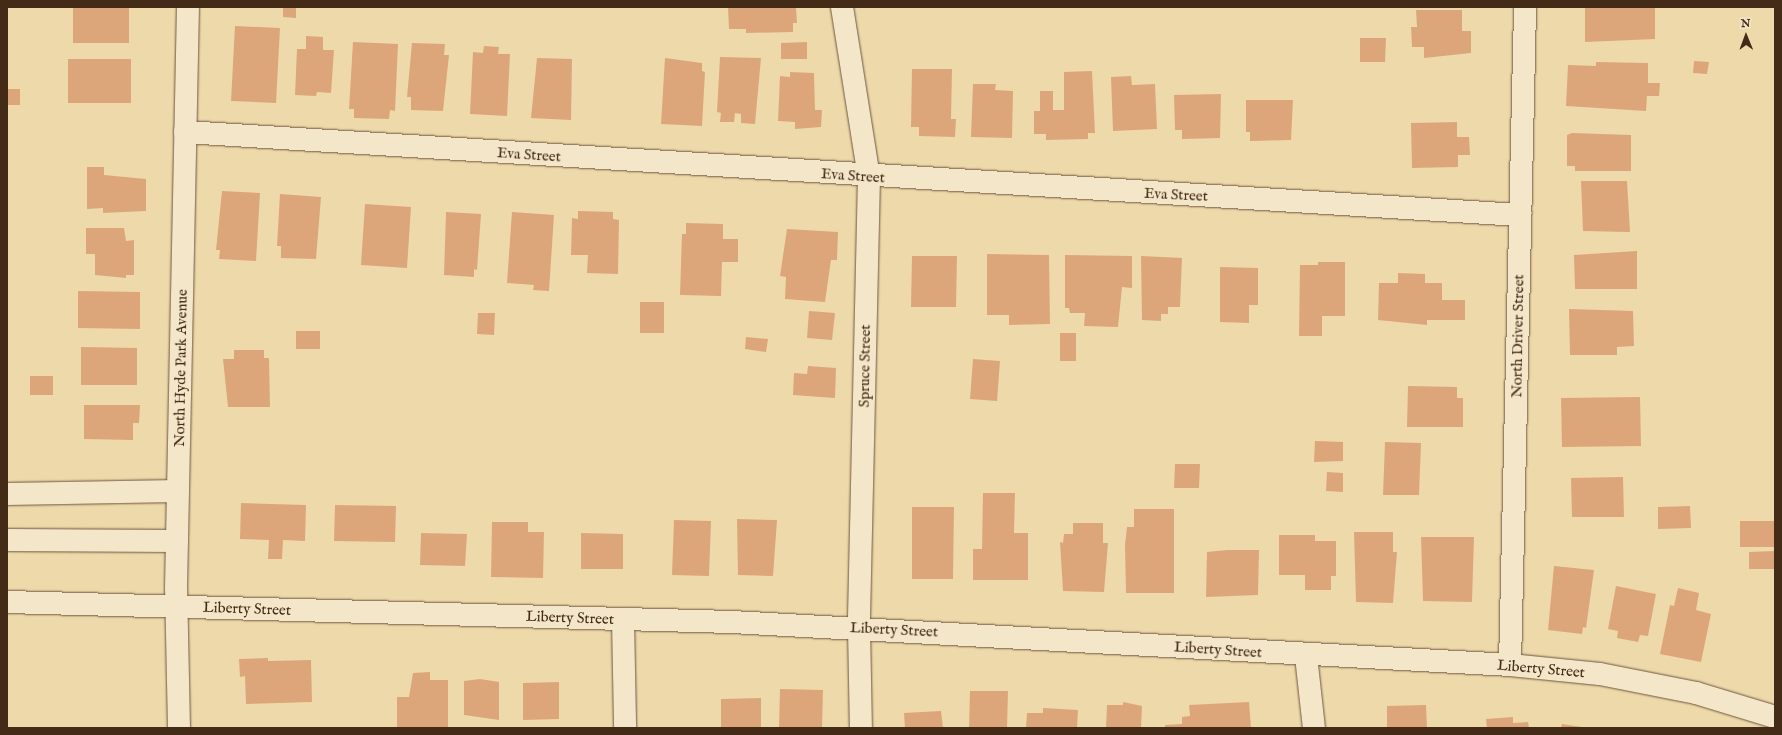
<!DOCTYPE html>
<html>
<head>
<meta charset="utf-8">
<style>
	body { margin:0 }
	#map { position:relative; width:1782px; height:735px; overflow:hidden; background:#eed9ab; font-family:"IM FELL English",serif }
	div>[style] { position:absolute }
	.building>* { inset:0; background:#dda67a }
	.roads { filter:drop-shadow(0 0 1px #6e563d) drop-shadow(0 0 1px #6e563d) }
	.minor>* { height:22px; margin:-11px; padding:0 11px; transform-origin:11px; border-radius:11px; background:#f4e6c8 }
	span { translate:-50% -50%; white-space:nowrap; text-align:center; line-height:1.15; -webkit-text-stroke:3px #f4e6c8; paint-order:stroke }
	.street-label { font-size:15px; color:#442b18 }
	.frame { position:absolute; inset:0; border:8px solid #442b18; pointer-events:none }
	.north { position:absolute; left:1726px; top:16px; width:40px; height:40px; -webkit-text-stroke:3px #f4e6c8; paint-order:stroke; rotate:359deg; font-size:11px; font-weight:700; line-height:16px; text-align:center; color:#442b18 }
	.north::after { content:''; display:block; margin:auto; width:14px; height:18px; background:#442b18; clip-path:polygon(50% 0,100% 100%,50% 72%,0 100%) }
</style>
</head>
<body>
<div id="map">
	<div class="building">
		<i style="clip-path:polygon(73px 7px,129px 7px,129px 43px,73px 43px)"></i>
		<i style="clip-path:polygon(283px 7px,296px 7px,296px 18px,283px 17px)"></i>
		<i style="clip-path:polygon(728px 7px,796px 7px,797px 23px,793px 23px,793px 32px,746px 33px,746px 29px,729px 29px)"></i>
		<i style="clip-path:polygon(1585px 7px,1655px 7px,1655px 39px,1585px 42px)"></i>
		<i style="clip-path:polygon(1416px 10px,1462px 10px,1462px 31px,1471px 31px,1471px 53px,1424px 58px,1424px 47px,1412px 47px,1411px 27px,1417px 27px)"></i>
		<i style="clip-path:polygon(235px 26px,280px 28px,276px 103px,231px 101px)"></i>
		<i style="clip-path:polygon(306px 36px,323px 37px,323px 50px,334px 50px,331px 93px,317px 92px,316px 96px,295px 95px,297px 49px,306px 49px)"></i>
		<i style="clip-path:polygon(1360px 38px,1386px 38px,1385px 62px,1360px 62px)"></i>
		<i style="clip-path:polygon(353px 42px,398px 44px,395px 111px,390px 110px,389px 119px,354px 118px,354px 109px,349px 109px)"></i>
		<i style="clip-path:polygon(807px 42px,807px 59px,781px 59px,781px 43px)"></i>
		<i style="clip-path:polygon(412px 43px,445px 44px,444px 55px,449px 55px,443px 111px,411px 110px,411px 97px,407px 97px)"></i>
		<i style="clip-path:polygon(484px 46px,499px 47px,498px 54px,510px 54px,507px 116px,470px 114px,473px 52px,483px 53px)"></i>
		<i style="clip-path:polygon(720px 57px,761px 58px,755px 124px,741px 123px,741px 114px,735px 113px,734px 122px,720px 122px,721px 113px,717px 112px)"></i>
		<i style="clip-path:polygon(537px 58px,572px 59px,571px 120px,531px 118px)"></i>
		<i style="clip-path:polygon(665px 58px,702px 63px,702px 71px,705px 72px,702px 126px,661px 124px)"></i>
		<i style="clip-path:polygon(68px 59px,131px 59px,131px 103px,68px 103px)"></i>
		<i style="clip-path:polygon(1694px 61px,1709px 62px,1707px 74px,1693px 73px)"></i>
		<i style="clip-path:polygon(1596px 62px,1648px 63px,1648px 83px,1660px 83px,1659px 96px,1647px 96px,1646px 111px,1566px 106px,1568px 65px,1596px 66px)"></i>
		<i style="clip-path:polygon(912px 69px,952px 69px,951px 119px,956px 119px,955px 137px,919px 136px,919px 127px,911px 127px)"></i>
		<i style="clip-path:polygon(1092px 71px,1095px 133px,1088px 133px,1088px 139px,1046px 140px,1046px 134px,1034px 134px,1034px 111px,1040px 111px,1040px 91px,1053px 91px,1053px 110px,1064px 110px,1064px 72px)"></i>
		<i style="clip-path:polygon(790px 72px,814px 73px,815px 110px,822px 110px,821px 127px,795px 129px,795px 122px,778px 121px,780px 76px,790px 77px)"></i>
		<i style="clip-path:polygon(1131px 76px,1132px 85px,1155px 84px,1157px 129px,1113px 131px,1111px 77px)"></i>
		<i style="clip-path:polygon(973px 84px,996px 84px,995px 90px,1013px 91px,1012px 138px,971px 137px)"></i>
		<i style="clip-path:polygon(7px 89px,20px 89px,20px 105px,7px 105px)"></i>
		<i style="clip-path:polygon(1221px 94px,1220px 138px,1182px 139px,1182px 130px,1175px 130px,1174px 95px)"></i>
		<i style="clip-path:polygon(1246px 100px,1293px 100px,1291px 140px,1250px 141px,1250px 132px,1246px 132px)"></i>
		<i style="clip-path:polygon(1457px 122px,1457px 137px,1469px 137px,1470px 155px,1458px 155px,1458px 167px,1412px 168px,1411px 123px)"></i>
		<i style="clip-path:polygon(1572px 133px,1631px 135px,1631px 171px,1575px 171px,1575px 166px,1567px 166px,1567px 135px)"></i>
		<i style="clip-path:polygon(87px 167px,104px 167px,104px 175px,146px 179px,146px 211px,103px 213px,103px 208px,87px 209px)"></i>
		<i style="clip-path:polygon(1581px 181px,1627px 181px,1630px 232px,1583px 231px)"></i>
		<i style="clip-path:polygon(222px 191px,260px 193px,256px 261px,219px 259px,220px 250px,216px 250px)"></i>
		<i style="clip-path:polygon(280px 194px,321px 197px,316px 259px,281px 258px,281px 246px,277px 246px)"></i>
		<i style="clip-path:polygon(365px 204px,411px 207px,407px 268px,361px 265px)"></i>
		<i style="clip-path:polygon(578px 211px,613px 212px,613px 219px,619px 220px,618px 274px,587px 273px,588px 255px,571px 255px,572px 218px,578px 219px)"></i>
		<i style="clip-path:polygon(446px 212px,481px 214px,477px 270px,474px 269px,474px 277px,444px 275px)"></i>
		<i style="clip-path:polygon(512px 212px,554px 215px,549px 291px,533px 290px,534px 285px,507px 283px)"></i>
		<i style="clip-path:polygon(686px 223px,723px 224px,723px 239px,738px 239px,738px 262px,722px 262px,721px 296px,680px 295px,682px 234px,686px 234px)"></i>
		<i style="clip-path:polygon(86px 228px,124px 228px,126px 241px,134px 240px,134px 275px,126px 275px,126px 278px,95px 275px,95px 254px,86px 254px)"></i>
		<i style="clip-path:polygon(787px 229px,838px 232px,837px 260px,831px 260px,825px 302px,785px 299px,786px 277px,780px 276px)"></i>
		<i style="clip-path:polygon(1637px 251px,1637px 289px,1575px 289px,1574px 255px)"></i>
		<i style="clip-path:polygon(987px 254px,1049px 255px,1050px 324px,1009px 325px,1009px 315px,987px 315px)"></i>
		<i style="clip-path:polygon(1065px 255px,1132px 256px,1132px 288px,1122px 287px,1118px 327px,1084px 326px,1085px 313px,1070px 313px,1069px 308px,1065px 308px)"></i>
		<i style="clip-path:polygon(912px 256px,957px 256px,956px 307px,911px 307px)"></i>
		<i style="clip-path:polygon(1141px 256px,1182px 258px,1180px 307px,1168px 307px,1168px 314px,1161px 314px,1161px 321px,1142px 320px)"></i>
		<i style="clip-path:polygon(1318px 262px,1345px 262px,1345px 316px,1322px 316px,1322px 336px,1299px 336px,1300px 265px,1318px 265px)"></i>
		<i style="clip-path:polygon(1220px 267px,1258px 268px,1258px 305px,1249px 305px,1249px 323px,1220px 322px)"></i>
		<i style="clip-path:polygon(1398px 273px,1425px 274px,1425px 283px,1442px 283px,1442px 300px,1465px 300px,1465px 320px,1427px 320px,1427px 325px,1378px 320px,1379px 283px,1398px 283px)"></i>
		<i style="clip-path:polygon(78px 291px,140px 292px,140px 329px,78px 328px)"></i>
		<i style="clip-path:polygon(640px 302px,664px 302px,664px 333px,640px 333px)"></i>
		<i style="clip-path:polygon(1569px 309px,1633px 311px,1634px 346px,1617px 347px,1617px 355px,1570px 355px)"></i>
		<i style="clip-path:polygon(809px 311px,835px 313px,832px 340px,807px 338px)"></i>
		<i style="clip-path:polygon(478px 313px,495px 313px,494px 335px,477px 334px)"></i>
		<i style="clip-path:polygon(296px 331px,320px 331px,320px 349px,296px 349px)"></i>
		<i style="clip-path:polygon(1060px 333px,1076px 333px,1076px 361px,1060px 361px)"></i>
		<i style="clip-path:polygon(746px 337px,768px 339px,766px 352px,745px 349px)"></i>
		<i style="clip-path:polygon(81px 347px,137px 348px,137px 385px,81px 385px)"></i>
		<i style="clip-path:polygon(234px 350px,264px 350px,264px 358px,269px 358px,270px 407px,228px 407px,223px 359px,234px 359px)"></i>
		<i style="clip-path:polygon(973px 359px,1000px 361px,997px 401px,970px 399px)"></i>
		<i style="clip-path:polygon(808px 366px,836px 368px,835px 398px,793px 395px,794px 373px,807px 374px)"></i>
		<i style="clip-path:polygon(30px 376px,53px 376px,53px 395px,30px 395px)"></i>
		<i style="clip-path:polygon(1408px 386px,1457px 387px,1457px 398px,1463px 398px,1463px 427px,1407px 427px)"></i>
		<i style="clip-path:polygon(1640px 397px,1641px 446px,1562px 447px,1561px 398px)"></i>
		<i style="clip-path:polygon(84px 405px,140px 405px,139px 423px,133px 423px,133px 440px,84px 439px)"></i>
		<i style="clip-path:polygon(1315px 441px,1343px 442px,1343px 461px,1314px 462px)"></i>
		<i style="clip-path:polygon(1385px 442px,1421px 443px,1419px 495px,1383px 495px)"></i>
		<i style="clip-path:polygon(1175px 464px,1200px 464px,1199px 488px,1174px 488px)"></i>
		<i style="clip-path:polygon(1327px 472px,1343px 473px,1343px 492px,1326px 491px)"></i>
		<i style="clip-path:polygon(1623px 477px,1624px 517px,1572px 517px,1571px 478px)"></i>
		<i style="clip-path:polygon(983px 493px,1015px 493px,1014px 533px,1028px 533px,1028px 580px,973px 580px,973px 549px,982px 549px)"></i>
		<i style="clip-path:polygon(241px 503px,306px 505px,305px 541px,283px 540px,282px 559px,268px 559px,269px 540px,240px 539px)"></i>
		<i style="clip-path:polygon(335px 505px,396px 506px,395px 542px,334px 541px)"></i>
		<i style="clip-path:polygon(1690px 506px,1691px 528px,1658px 529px,1658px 507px)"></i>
		<i style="clip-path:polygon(912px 507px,954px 507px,953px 579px,912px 579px)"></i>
		<i style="clip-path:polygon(1134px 509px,1174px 509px,1174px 593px,1126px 593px,1125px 545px,1127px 527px,1134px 527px)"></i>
		<i style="clip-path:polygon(737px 519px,777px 520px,773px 576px,738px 575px)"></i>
		<i style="clip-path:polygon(674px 520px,711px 521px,709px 576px,672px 575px)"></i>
		<i style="clip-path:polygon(1740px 521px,1775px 521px,1775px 547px,1740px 547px)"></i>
		<i style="clip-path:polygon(492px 522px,528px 522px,528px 532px,544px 532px,543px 578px,491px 577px)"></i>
		<i style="clip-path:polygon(1073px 523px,1103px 523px,1103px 543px,1108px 543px,1104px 592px,1063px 591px,1060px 542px,1063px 543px,1064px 534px,1073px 534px)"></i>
		<i style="clip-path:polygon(1354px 532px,1393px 532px,1393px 552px,1397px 552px,1393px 603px,1356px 602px)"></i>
		<i style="clip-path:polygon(421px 533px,467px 534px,465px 566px,420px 565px)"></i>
		<i style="clip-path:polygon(581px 533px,623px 534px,623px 569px,581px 569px)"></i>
		<i style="clip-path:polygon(1279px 535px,1315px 535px,1315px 541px,1336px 541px,1336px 576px,1331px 576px,1331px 590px,1305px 590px,1305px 575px,1279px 575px)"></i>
		<i style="clip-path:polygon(1421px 537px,1474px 537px,1472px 602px,1423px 601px)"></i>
		<i style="clip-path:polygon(1227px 550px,1259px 550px,1258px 595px,1206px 597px,1207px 552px)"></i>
		<i style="clip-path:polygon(1775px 551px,1775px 569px,1749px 569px,1749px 552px)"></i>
		<i style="clip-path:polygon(1554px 566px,1594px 570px,1586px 628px,1583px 627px,1582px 634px,1548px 630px)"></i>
		<i style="clip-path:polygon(1616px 586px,1656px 594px,1648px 636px,1640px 635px,1638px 642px,1617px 638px,1618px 631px,1608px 629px)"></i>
		<i style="clip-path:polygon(1678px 588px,1699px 593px,1696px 610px,1711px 614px,1701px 662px,1660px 654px,1670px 605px,1674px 606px)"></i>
		<i style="clip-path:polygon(268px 658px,268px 661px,311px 660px,312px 702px,246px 704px,245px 676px,240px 677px,239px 659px)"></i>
		<i style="clip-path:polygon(430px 672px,430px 680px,448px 680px,448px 728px,397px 728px,397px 697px,409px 697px,413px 673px)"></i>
		<i style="clip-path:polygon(480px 679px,499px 682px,499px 720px,464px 715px,464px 681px)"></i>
		<i style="clip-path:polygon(559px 682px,559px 719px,523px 720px,523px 683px)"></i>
		<i style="clip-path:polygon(780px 689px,823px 690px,822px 728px,779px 728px)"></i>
		<i style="clip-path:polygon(970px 691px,1008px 691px,1007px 728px,969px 728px)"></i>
		<i style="clip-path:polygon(761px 698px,761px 728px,721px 728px,721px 699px)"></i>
		<i style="clip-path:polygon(1123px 702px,1142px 706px,1141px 728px,1106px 728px,1107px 705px,1123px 705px)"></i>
		<i style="clip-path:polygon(1249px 702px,1251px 728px,1165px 728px,1165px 725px,1182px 724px,1182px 717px,1190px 716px,1189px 705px)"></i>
		<i style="clip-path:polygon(1426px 705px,1427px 728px,1387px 728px,1387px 706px)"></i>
		<i style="clip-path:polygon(1043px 708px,1078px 710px,1077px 728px,1026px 728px,1027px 713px,1043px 713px)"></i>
		<i style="clip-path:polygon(941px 711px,943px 728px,905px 728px,904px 713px)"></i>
		<i style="clip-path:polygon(1513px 717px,1513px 723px,1528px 722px,1529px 728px,1487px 728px,1486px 719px)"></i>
		<i style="clip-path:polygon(1562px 724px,1582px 727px,1582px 728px,1561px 728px)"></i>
	</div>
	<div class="roads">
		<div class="minor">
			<i style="left:842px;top:7px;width:172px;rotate:81deg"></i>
			<i style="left:869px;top:177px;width:451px;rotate:91.3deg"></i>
			<i style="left:859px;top:628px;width:100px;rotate:88.9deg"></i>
			<i style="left:185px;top:132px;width:1338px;rotate:3.56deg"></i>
			<i style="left:7px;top:494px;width:171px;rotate:-1deg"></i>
			<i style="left:7px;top:540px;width:170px;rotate:0.3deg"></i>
			<i style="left:7px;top:602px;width:725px;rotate:1.58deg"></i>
			<i style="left:732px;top:622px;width:779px;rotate:3.16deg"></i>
			<i style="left:1510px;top:665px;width:90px;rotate:5.7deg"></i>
			<i style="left:1600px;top:674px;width:98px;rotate:11.2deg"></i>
			<i style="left:1696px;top:693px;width:83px;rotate:16.9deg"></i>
			<i style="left:623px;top:619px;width:109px;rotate:88.9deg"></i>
			<i style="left:1306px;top:656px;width:72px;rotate:83.7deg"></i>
			<i style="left:1510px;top:665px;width:658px;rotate:-88.69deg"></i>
			<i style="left:179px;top:728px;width:140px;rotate:-91.2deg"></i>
			<i style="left:176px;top:588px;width:581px;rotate:-88.82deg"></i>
		</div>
	</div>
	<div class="street-label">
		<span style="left:529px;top:155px;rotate:4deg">Eva Street</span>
		<span style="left:853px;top:176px;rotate:4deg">Eva Street</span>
		<span style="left:1176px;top:195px;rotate:3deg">Eva Street</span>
		<span style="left:1518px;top:336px;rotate:-89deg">North Driver Street</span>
		<span style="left:865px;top:366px;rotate:-89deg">Spruce Street</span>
		<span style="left:181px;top:368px;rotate:-89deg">North Hyde Park Avenue</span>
		<span style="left:247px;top:609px;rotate:2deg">Liberty Street</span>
		<span style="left:570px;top:618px;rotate:2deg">Liberty Street</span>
		<span style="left:894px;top:630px;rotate:3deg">Liberty Street</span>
		<span style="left:1218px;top:650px;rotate:4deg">Liberty Street</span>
		<span style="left:1541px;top:669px;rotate:5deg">Liberty Street</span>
	</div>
	<div class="frame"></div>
	<div class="north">N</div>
</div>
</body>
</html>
